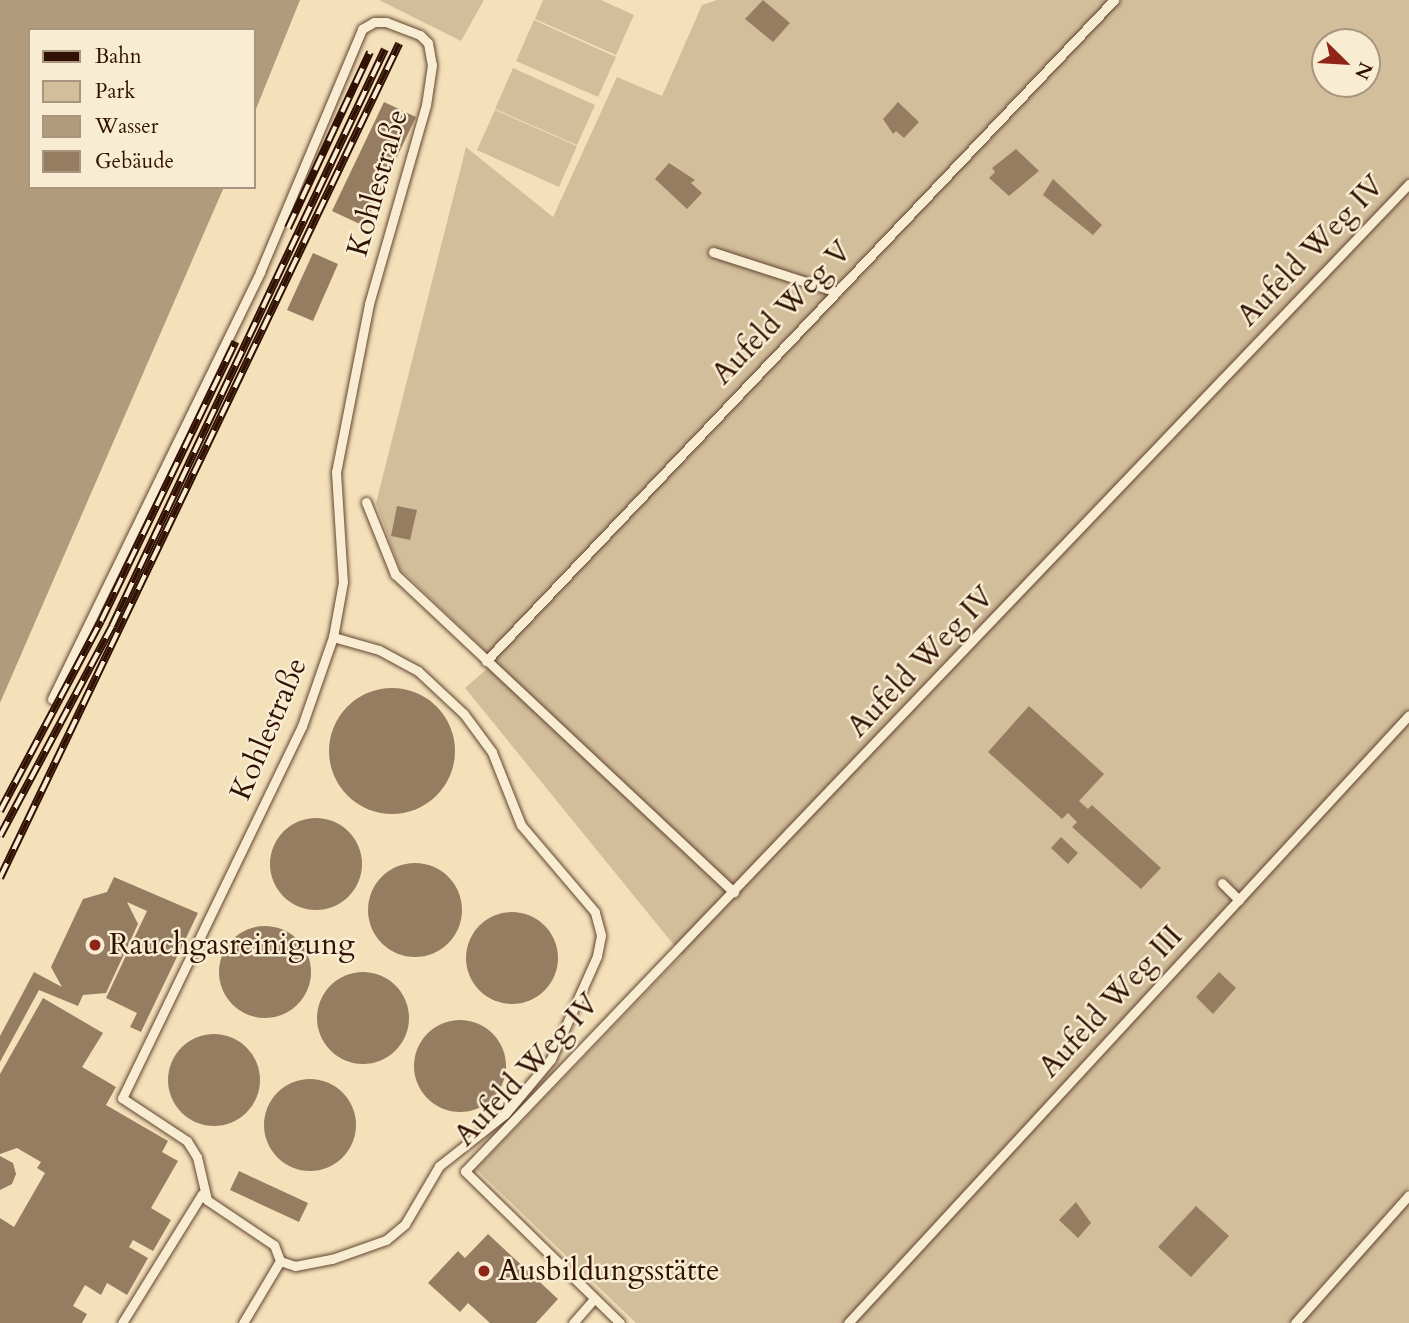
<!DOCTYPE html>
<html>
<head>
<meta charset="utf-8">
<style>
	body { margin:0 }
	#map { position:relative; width:1409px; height:1323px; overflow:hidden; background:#f4e1ba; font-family:Cardo,serif }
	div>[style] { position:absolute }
	.green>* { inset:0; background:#d3be9b }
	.water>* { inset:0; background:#b29a7c }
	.building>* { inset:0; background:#967d62 }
	.round { border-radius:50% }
	.roads { filter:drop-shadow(0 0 2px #624531) drop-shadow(0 0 2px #624531) }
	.service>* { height:9px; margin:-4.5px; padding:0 4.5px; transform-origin:4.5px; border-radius:4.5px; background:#f8ecd2 }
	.rail>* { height:8px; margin-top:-4px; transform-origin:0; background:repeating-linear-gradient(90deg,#f8ecd2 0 16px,#311103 0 32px); box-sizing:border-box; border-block:2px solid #311103 }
	.dots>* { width:19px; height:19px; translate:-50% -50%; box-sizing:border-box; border:4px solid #f8ecd2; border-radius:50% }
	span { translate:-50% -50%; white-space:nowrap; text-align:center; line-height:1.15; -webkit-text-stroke:5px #f8ecd2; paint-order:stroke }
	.street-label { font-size:30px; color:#311103 }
	.poi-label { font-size:30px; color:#311103 }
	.left { translate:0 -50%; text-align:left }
	.legend { position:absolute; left:28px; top:28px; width:228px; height:161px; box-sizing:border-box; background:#f8ecd2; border:2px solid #a8947f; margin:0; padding:9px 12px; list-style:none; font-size:21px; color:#311103 }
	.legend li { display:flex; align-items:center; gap:14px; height:35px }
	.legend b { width:35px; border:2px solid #a8947f }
	.north { position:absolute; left:1311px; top:28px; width:70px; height:70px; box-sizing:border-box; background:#f8ecd2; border:2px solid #a8947f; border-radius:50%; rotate:114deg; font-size:19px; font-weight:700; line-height:28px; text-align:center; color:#311103 }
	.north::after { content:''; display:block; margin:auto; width:24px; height:32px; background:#8f2418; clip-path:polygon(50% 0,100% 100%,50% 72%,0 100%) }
</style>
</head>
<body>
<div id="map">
	<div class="green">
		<i style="clip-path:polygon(379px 0,484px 0,461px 41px)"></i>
		<i style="clip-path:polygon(543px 0,601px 0,634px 15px,616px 55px,535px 19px)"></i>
		<i style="clip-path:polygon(evenodd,717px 0,1409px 0,1409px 1188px,1289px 1323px,636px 1323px,476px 1169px,682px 955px,465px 688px,496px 661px,400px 569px,376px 503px,466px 147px,553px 217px,617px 77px,662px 96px,702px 5px,717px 0,1325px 42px,1367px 42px,1367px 84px,1325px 84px,1325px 42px)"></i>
		<i style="clip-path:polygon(534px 20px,616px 57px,598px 97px,516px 61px)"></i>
		<i style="clip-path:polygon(513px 68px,595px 105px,577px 145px,495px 109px)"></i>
		<i style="clip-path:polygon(495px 110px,577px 146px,559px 187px,477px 150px)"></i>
		<i style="clip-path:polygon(1409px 1195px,1409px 1323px,1298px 1323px)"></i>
	</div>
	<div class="water">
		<i style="clip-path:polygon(0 0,300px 0,254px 114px,254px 30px,30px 30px,30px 187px,224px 187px,0 703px)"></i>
	</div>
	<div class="building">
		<i style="clip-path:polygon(763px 0,790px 23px,773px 42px,745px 19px)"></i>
		<i style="clip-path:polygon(384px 102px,416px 117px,364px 226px,332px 211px)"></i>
		<i style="clip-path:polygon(898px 102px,919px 122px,904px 138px,896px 131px,893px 134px,883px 119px)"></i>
		<i style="clip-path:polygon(1016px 149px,1039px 171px,1009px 196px,989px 178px,995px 172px,992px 168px)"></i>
		<i style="clip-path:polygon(669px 163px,695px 180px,691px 183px,702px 193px,687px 209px,655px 179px)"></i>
		<i style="clip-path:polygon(1053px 179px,1102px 225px,1093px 235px,1043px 195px)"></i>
		<i style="clip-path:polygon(313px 253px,338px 264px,313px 321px,287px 310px)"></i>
		<i style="clip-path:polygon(397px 506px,417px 510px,410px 540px,391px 536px)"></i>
		<i class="round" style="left:329px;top:688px;width:126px;height:126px"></i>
		<i style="clip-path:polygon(1029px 706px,1104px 774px,1079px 801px,1088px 809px,1092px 805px,1161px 868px,1141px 889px,1072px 827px,1077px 822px,1068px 813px,1062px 819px,988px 752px)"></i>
		<i class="round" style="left:270px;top:818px;width:92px;height:92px"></i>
		<i style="clip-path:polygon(1061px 837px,1078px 853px,1068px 864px,1051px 848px)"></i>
		<i class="round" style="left:368px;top:863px;width:94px;height:94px"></i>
		<i style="clip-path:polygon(114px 877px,198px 913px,141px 1032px,130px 1027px,137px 1013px,106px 998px,147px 911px,127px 902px,138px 924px,106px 993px,83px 995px,78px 1006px,39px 990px,0 1062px,0 1036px,34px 972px,62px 987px,51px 967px,83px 899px,107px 892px)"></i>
		<i class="round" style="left:466px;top:912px;width:92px;height:92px"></i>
		<i class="round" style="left:219px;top:926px;width:92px;height:92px"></i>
		<i class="round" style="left:317px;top:972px;width:92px;height:92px"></i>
		<i style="clip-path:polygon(1219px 972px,1236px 988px,1213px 1014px,1196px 997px)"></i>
		<i style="clip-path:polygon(43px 998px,103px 1033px,82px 1067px,116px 1087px,106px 1105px,168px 1141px,162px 1152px,178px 1161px,151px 1208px,171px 1220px,153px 1251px,133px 1240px,129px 1247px,148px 1258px,127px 1295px,107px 1283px,101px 1295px,85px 1285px,73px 1306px,87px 1314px,82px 1323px,0 1323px,0 1218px,14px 1227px,45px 1173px,37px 1168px,41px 1162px,17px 1148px,0 1154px,0 1074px)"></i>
		<i class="round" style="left:414px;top:1020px;width:92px;height:92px"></i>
		<i class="round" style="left:168px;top:1034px;width:92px;height:92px"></i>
		<i class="round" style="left:264px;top:1079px;width:92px;height:92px"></i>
		<i style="clip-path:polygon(0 1156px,13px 1163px,16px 1174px,12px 1184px,0 1190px)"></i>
		<i style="clip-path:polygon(239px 1171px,308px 1203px,299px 1222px,230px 1190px)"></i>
		<i style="clip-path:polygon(1076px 1202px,1091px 1223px,1078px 1238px,1059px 1220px)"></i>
		<i style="clip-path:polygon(1196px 1206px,1229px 1236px,1191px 1277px,1158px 1247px)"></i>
		<i style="clip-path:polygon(488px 1234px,558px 1299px,536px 1323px,490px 1323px,468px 1303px,460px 1312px,428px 1283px,458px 1251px,465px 1258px)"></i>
	</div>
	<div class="roads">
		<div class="service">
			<i style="left:713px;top:252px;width:130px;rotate:17.9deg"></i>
			<i style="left:366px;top:502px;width:78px;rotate:68.1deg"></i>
			<i style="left:395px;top:574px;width:465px;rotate:43.2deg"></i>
			<i style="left:486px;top:661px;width:912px;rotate:-46.47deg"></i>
			<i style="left:52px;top:699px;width:475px;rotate:-64deg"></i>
			<i style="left:260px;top:272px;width:264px;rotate:-67.2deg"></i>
			<i style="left:362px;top:29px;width:14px;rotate:-30deg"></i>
			<i style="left:374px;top:22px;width:12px"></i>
			<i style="left:386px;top:22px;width:36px;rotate:21deg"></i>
			<i style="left:420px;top:35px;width:11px;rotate:45deg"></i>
			<i style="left:428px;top:43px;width:22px;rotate:80deg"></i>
			<i style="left:432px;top:65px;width:40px;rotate:98.5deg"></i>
			<i style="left:426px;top:105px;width:207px;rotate:106deg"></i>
			<i style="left:369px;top:304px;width:171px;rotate:101.1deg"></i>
			<i style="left:336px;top:472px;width:110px;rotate:86.4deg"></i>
			<i style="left:343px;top:582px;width:56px;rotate:100.3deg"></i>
			<i style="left:333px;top:637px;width:94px;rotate:109.2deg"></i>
			<i style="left:302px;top:726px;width:413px;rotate:115.8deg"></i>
			<i style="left:122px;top:1098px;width:78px;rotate:33.5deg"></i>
			<i style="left:187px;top:1141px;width:19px;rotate:58deg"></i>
			<i style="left:197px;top:1157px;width:44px;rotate:76.9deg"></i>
			<i style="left:207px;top:1200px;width:81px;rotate:33.9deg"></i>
			<i style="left:274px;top:1245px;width:17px;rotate:69deg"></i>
			<i style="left:1222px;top:883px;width:24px;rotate:45deg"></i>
			<i style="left:280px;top:1261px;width:16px;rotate:18deg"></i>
			<i style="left:295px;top:1266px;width:38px;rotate:-11deg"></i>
			<i style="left:332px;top:1259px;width:57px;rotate:-19.4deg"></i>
			<i style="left:386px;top:1240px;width:25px;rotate:-40deg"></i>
			<i style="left:405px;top:1224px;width:67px;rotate:-59.6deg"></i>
			<i style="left:439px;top:1166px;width:84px;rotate:-38.2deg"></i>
			<i style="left:505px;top:1114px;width:72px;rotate:-50.1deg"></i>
			<i style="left:551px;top:1059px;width:113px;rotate:-65.9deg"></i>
			<i style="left:597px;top:956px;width:21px;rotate:-79deg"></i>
			<i style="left:601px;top:935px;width:24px;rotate:-105deg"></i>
			<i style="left:595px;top:912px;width:114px;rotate:-130.4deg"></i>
			<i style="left:521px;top:825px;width:79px;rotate:-111.7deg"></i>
			<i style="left:492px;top:752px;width:47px;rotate:-126.4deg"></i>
			<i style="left:464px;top:714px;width:63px;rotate:-136.9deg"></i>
			<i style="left:418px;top:671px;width:44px;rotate:-151.7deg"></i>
			<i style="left:379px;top:650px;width:48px;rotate:-164.2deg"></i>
			<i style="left:122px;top:1323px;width:152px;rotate:-58.2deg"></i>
			<i style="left:243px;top:1323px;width:72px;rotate:-59.2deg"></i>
			<i style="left:573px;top:1323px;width:32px;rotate:-49deg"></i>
			<i style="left:620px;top:1323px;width:217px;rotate:-135.6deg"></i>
			<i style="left:465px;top:1171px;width:1366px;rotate:-46.28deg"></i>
			<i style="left:848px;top:1323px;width:827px;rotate:-47.3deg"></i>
			<i style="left:1295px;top:1323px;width:171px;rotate:-48.3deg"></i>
		</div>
	</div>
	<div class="rail">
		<i style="left:288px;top:228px;width:194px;rotate:-65deg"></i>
		<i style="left:0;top:811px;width:215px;rotate:-62deg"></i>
		<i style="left:101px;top:621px;width:310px;rotate:-64.3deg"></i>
		<i style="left:0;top:836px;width:238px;rotate:-61.9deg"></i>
		<i style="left:112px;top:626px;width:638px;rotate:-64.68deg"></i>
		<i style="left:0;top:878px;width:925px;rotate:-64.43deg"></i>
	</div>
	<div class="dots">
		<i style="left:95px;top:945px;background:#8f2418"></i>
		<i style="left:484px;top:1271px;background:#8f2418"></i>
	</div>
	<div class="street-label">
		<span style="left:378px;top:183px;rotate:-74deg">Kohlestraße</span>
		<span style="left:1311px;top:251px;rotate:-46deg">Aufeld Weg IV</span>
		<span style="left:782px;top:313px;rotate:-46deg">Aufeld Weg V</span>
		<span style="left:921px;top:662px;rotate:-46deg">Aufeld Weg IV</span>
		<span style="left:269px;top:729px;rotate:-67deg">Kohlestraße</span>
		<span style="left:1111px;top:1002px;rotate:-47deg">Aufeld Weg III</span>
		<span style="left:527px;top:1070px;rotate:-47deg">Aufeld Weg IV</span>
	</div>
	<div class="poi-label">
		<span class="left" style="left:109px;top:945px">Rauchgasreinigung</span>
		<span class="left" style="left:498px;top:1271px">Ausbildungsstätte</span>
	</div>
	<ul class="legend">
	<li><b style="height:9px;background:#311103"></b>Bahn</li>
	<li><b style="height:19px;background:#d3be9b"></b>Park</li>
	<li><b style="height:19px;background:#b29a7c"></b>Wasser</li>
	<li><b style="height:19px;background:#967d62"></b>Gebäude</li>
	</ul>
	<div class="north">N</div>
</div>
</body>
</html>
